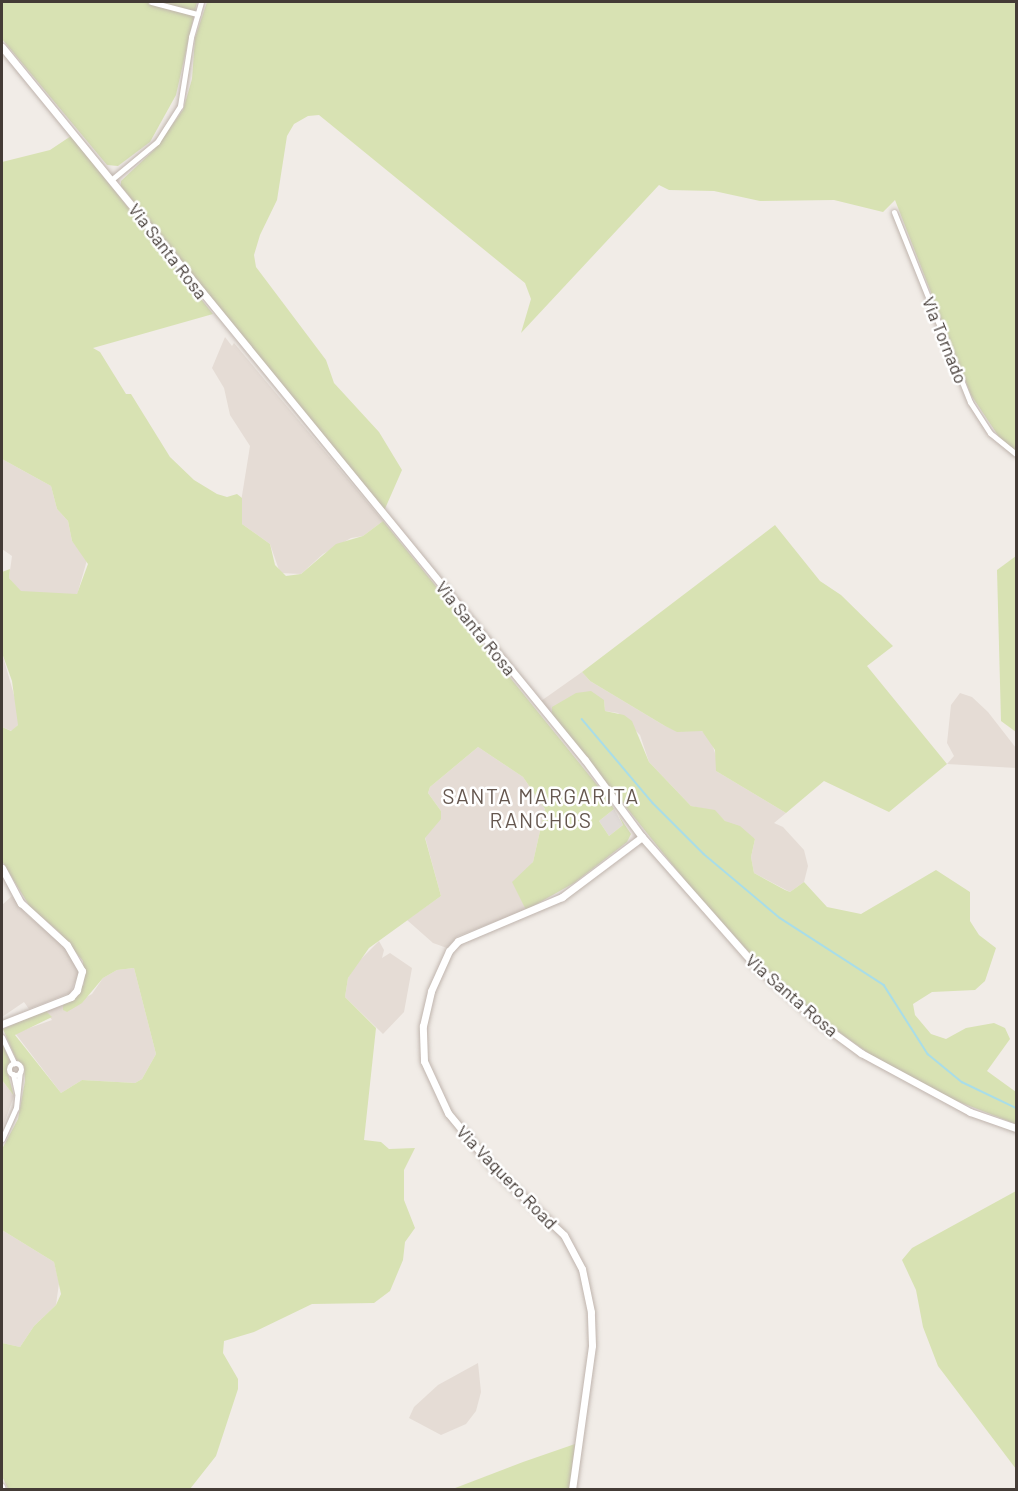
<!DOCTYPE html>
<html>
<head>
<meta charset="utf-8">
<style>
	body { margin:0 }
	#map { position:relative; width:1018px; height:1491px; overflow:hidden; background:#f1ece7; font-family:Barlow,sans-serif }
	div>[style] { position:absolute }
	.residential>* { inset:0; background:#e5dcd5 }
	.industrial>* { inset:0; background:#e1dbd8 }
	.green>* { inset:0; background:#d8e2b3 }
	.stream>* { height:1.5px; margin:-0.75px; padding:0 0.75px; transform-origin:0.75px; border-radius:0.75px; background:#a9dde8 }
	.roads { filter:drop-shadow(0 0 2px #bfb4ad) drop-shadow(0 0 2px #bfb4ad) }
	.minor>* { height:5px; margin:-2.5px; padding:0 2.5px; transform-origin:2.5px; border-radius:2.5px; background:#fff }
	.minor>.ring { margin:-2.5px; padding:0; box-sizing:content-box; background:none; border:5px solid #fff; border-radius:50% }
	.tertiary>* { height:7px; margin:-3.5px; padding:0 3.5px; transform-origin:3.5px; border-radius:3.5px; background:#fff }
	span { translate:-50% -50%; white-space:nowrap; text-align:center; line-height:1.15; -webkit-text-stroke:5px #fff; paint-order:stroke }
	.street-label { font-size:18px; color:#443b36 }
	.quarter-label { font-size:21px; color:#65574f; letter-spacing:1.5px }
	.frame { position:absolute; inset:0; border:3px solid #443b36; pointer-events:none }
</style>
</head>
<body>
<div id="map">
	<div class="residential">
		<i style="clip-path:polygon(225px 337px,232px 346px,234px 343px,383px 521px,363px 536px,351px 538px,323px 554px,301px 574px,280px 573px,270px 544px,242px 524px,240px 508px,250px 446px,230px 415px,224px 388px,212px 368px)"></i>
		<i style="clip-path:polygon(2px 459px,51px 486px,57px 509px,68px 521px,72px 541px,87px 560px,77px 595px,21px 592px,9px 578px,12px 556px,2px 549px)"></i>
		<i style="clip-path:polygon(2px 653px,18px 709px,18px 725px,12px 731px,2px 727px)"></i>
		<i style="clip-path:polygon(582px 672px,590px 681px,665px 726px,677px 731px,698px 728px,710px 738px,717px 759px,716px 771px,786px 813px,774px 823px,783px 827px,804px 850px,808px 866px,804px 882px,790px 892px,754px 873px,751px 857px,755px 839px,725px 821px,715px 811px,691px 806px,649px 762px,640px 735px,618px 713px,605px 711px,604px 700px,552px 715px,541px 701px)"></i>
		<i style="clip-path:polygon(960px 693px,972px 697px,988px 712px,1016px 748px,1016px 768px,947px 764px,954px 756px,947px 743px,951px 705px)"></i>
		<i style="clip-path:polygon(478px 747px,523px 777px,545px 809px,533px 862px,525px 874px,526px 910px,458px 936px,447px 948px,433px 943px,407px 920px,441px 896px,425px 837px,441px 811px,428px 793px,430px 787px)"></i>
		<i style="clip-path:polygon(12px 896px,26px 914px,68px 950px,79px 973px,70px 993px,29px 1009px,24px 1002px,2px 1017px,2px 905px)"></i>
		<i style="clip-path:polygon(379px 941px,384px 950px,382px 958px,390px 953px,412px 968px,404px 1012px,383px 1034px,345px 997px,348px 978px,357px 963px)"></i>
		<i style="clip-path:polygon(134px 968px,156px 1054px,142px 1079px,135px 1083px,82px 1080px,61px 1093px,15px 1033px,52px 1020px,45px 1010px,63px 1005px,63px 1010px,92px 994px,103px 978px,117px 970px)"></i>
		<i style="clip-path:polygon(2px 1080px,14px 1096px,2px 1129px)"></i>
		<i style="clip-path:polygon(2px 1230px,54px 1262px,59px 1283px,56px 1305px,34px 1326px,20px 1347px,2px 1343px)"></i>
		<i style="clip-path:polygon(478px 1363px,481px 1392px,476px 1411px,466px 1424px,441px 1435px,409px 1418px,414px 1407px,438px 1385px)"></i>
	</div>
	<div class="industrial">
		<i style="clip-path:polygon(614px 809px,623px 825px,609px 836px,599px 821px)"></i>
	</div>
	<div class="green">
		<i style="clip-path:polygon(2px 2px,197px 2px,176px 95px,150px 142px,118px 166px,107px 165px,2px 39px)"></i>
		<i style="clip-path:polygon(207px 2px,1016px 2px,1016px 451px,999px 437px,971px 395px,895px 200px,883px 212px,834px 200px,760px 201px,714px 191px,669px 190px,659px 185px,521px 333px,531px 299px,525px 283px,319px 115px,308px 116px,294px 124px,287px 136px,277px 200px,260px 235px,254px 255px,256px 267px,326px 360px,334px 383px,379px 432px,402px 470px,384px 511px,121px 186px,121px 181px,154px 150px,183px 110px,192px 79px,195px 38px)"></i>
		<i style="clip-path:polygon(71px 136px,213px 314px,93px 348px,100px 352px,126px 394px,131px 394px,170px 457px,194px 480px,217px 494px,227px 497px,237px 494px,242px 498px,242px 524px,270px 544px,275px 565px,286px 576px,301px 574px,336px 544px,363px 536px,383px 521px,602px 791px,614px 809px,599px 821px,609px 836px,623px 825px,619px 816px,631px 834px,627px 842px,574px 883px,526px 910px,512px 882px,533px 862px,545px 809px,523px 777px,478px 747px,430px 787px,428px 793px,441px 811px,441px 819px,425px 838px,441px 896px,369px 948px,348px 978px,345px 997px,376px 1028px,364px 1140px,381px 1142px,389px 1149px,415px 1148px,404px 1170px,404px 1200px,415px 1228px,405px 1242px,403px 1260px,390px 1291px,374px 1303px,312px 1304px,254px 1332px,224px 1341px,223px 1353px,238px 1379px,238px 1389px,216px 1456px,190px 1489px,8px 1489px,2px 1476px,2px 1343px,20px 1347px,34px 1326px,56px 1305px,61px 1294px,54px 1262px,2px 1230px,2px 1149px,18px 1119px,25px 1081px,24px 1066px,16px 1059px,3px 1029px,45px 1010px,52px 1017px,15px 1035px,61px 1093px,82px 1080px,135px 1083px,142px 1079px,156px 1054px,134px 968px,117px 970px,103px 978px,82px 1003px,67px 1012px,63px 1010px,63px 1005px,84px 984px,83px 961px,59px 932px,30px 907px,2px 861px,2px 727px,11px 731px,18px 725px,12px 681px,2px 653px,2px 572px,10px 569px,9px 578px,21px 591px,77px 594px,88px 564px,72px 541px,68px 521px,57px 509px,51px 486px,2px 459px,2px 162px,50px 150px)"></i>
		<i style="clip-path:polygon(775px 525px,820px 581px,841px 595px,893px 646px,867px 666px,947px 764px,889px 812px,824px 781px,786px 813px,716px 771px,715px 750px,702px 731px,677px 732px,665px 726px,590px 681px,582px 672px)"></i>
		<i style="clip-path:polygon(1016px 556px,1016px 732px,1001px 721px,997px 570px)"></i>
		<i style="clip-path:polygon(591px 691px,604px 700px,605px 711px,624px 715px,632px 721px,649px 762px,691px 806px,715px 810px,725px 821px,740px 826px,755px 839px,751px 857px,754px 873px,785px 890px,790px 892px,804px 882px,827px 907px,861px 914px,936px 870px,970px 892px,970px 921px,979px 935px,996px 948px,985px 981px,975px 990px,932px 992px,913px 1004px,915px 1015px,931px 1034px,946px 1039px,966px 1028px,994px 1023px,1005px 1028px,1010px 1039px,987px 1071px,1016px 1092px,1016px 1124px,944px 1096px,871px 1055px,804px 1007px,772px 978px,692px 889px,552px 715px,552px 707px,576px 693px)"></i>
		<i style="clip-path:polygon(2px 1043px,10px 1061px,7px 1070px,14px 1096px,2px 1080px)"></i>
		<i style="clip-path:polygon(1016px 1191px,1016px 1469px,938px 1366px,923px 1327px,916px 1290px,902px 1260px,912px 1248px)"></i>
		<i style="clip-path:polygon(575px 1444px,569px 1489px,450px 1490px,523px 1462px)"></i>
	</div>
	<div class="stream">
		<i style="left:582px;top:719px;width:110px;rotate:49.8deg"></i>
		<i style="left:653px;top:803px;width:72px;rotate:45deg"></i>
		<i style="left:704px;top:854px;width:99px;rotate:40.1deg"></i>
		<i style="left:780px;top:918px;width:124px;rotate:32.8deg"></i>
		<i style="left:884px;top:985px;width:82px;rotate:57.5deg"></i>
		<i style="left:928px;top:1054px;width:44px;rotate:39.5deg"></i>
		<i style="left:962px;top:1082px;width:60px;rotate:25.7deg"></i>
	</div>
	<div class="roads">
		<div class="minor">
			<i style="left:151px;top:2px;width:48px;rotate:14.6deg"></i>
			<i style="left:111px;top:180px;width:60px;rotate:-39.6deg"></i>
			<i style="left:157px;top:142px;width:43px;rotate:-57.4deg"></i>
			<i style="left:180px;top:106px;width:70px;rotate:-80.9deg"></i>
			<i style="left:191px;top:37px;width:36px;rotate:-74deg"></i>
			<i style="left:894px;top:212px;width:205px;rotate:68.2deg"></i>
			<i style="left:970px;top:402px;width:37px;rotate:57deg"></i>
			<i style="left:990px;top:433px;width:33px;rotate:39deg"></i>
			<i style="left:2px;top:1037px;width:29px;rotate:65deg"></i>
			<i class="ring" style="left:9px;top:1063px;width:7px;height:7px"></i>
			<i style="left:13px;top:1074px;width:19px;rotate:78deg"></i>
			<i style="left:2px;top:1139px;width:34px;rotate:-66deg"></i>
			<i style="left:16px;top:1108px;width:36px;rotate:-84deg"></i>
			<i style="left:2px;top:1486px;width:4px;rotate:76deg"></i>
		</div>
		<div class="tertiary">
			<i style="left:2px;top:47px;width:921px;rotate:50.73deg"></i>
			<i style="left:585px;top:760px;width:96px;rotate:53.5deg"></i>
			<i style="left:642px;top:837px;width:169px;rotate:48.6deg"></i>
			<i style="left:754px;top:964px;width:89px;rotate:41.8deg"></i>
			<i style="left:820px;top:1023px;width:51px;rotate:36.2deg"></i>
			<i style="left:861px;top:1053px;width:124px;rotate:28.4deg"></i>
			<i style="left:970px;top:1112px;width:49px;rotate:19.2deg"></i>
			<i style="left:2px;top:868px;width:40px;rotate:62deg"></i>
			<i style="left:21px;top:903px;width:62px;rotate:42.4deg"></i>
			<i style="left:67px;top:945px;width:30px;rotate:60deg"></i>
			<i style="left:82px;top:971px;width:20px;rotate:105deg"></i>
			<i style="left:77px;top:990px;width:9px;rotate:131deg"></i>
			<i style="left:71px;top:997px;width:74px;rotate:158.6deg"></i>
			<i style="left:572px;top:1490px;width:146px;rotate:-82.1deg"></i>
			<i style="left:592px;top:1345px;width:33px;rotate:-92deg"></i>
			<i style="left:591px;top:1312px;width:44px;rotate:-101.8deg"></i>
			<i style="left:582px;top:1269px;width:38px;rotate:-118deg"></i>
			<i style="left:564px;top:1235px;width:93px;rotate:-136.7deg"></i>
			<i style="left:496px;top:1171px;width:75px;rotate:-129.6deg"></i>
			<i style="left:448px;top:1113px;width:57px;rotate:-114.8deg"></i>
			<i style="left:424px;top:1061px;width:35px;rotate:-92deg"></i>
			<i style="left:423px;top:1026px;width:36px;rotate:-77deg"></i>
			<i style="left:431px;top:991px;width:44px;rotate:-65.8deg"></i>
			<i style="left:449px;top:951px;width:13px;rotate:-48deg"></i>
			<i style="left:458px;top:941px;width:113px;rotate:-22.9deg"></i>
			<i style="left:562px;top:897px;width:100px;rotate:-36.9deg"></i>
		</div>
	</div>
	<div class="street-label">
		<span style="left:168px;top:251px;rotate:52deg">Via Santa Rosa</span>
		<span style="left:945px;top:340px;rotate:68deg">Via Tornado</span>
		<span style="left:476px;top:628px;rotate:51deg">Via Santa Rosa</span>
		<span style="left:792px;top:995px;rotate:41deg">Via Santa Rosa</span>
		<span style="left:507px;top:1177px;rotate:46deg">Via Vaquero Road</span>
	</div>
	<div class="quarter-label">
		<span style="left:541px;top:808px">SANTA MARGARITA<br>RANCHOS</span>
	</div>
	<div class="frame"></div>
</div>
</body>
</html>
